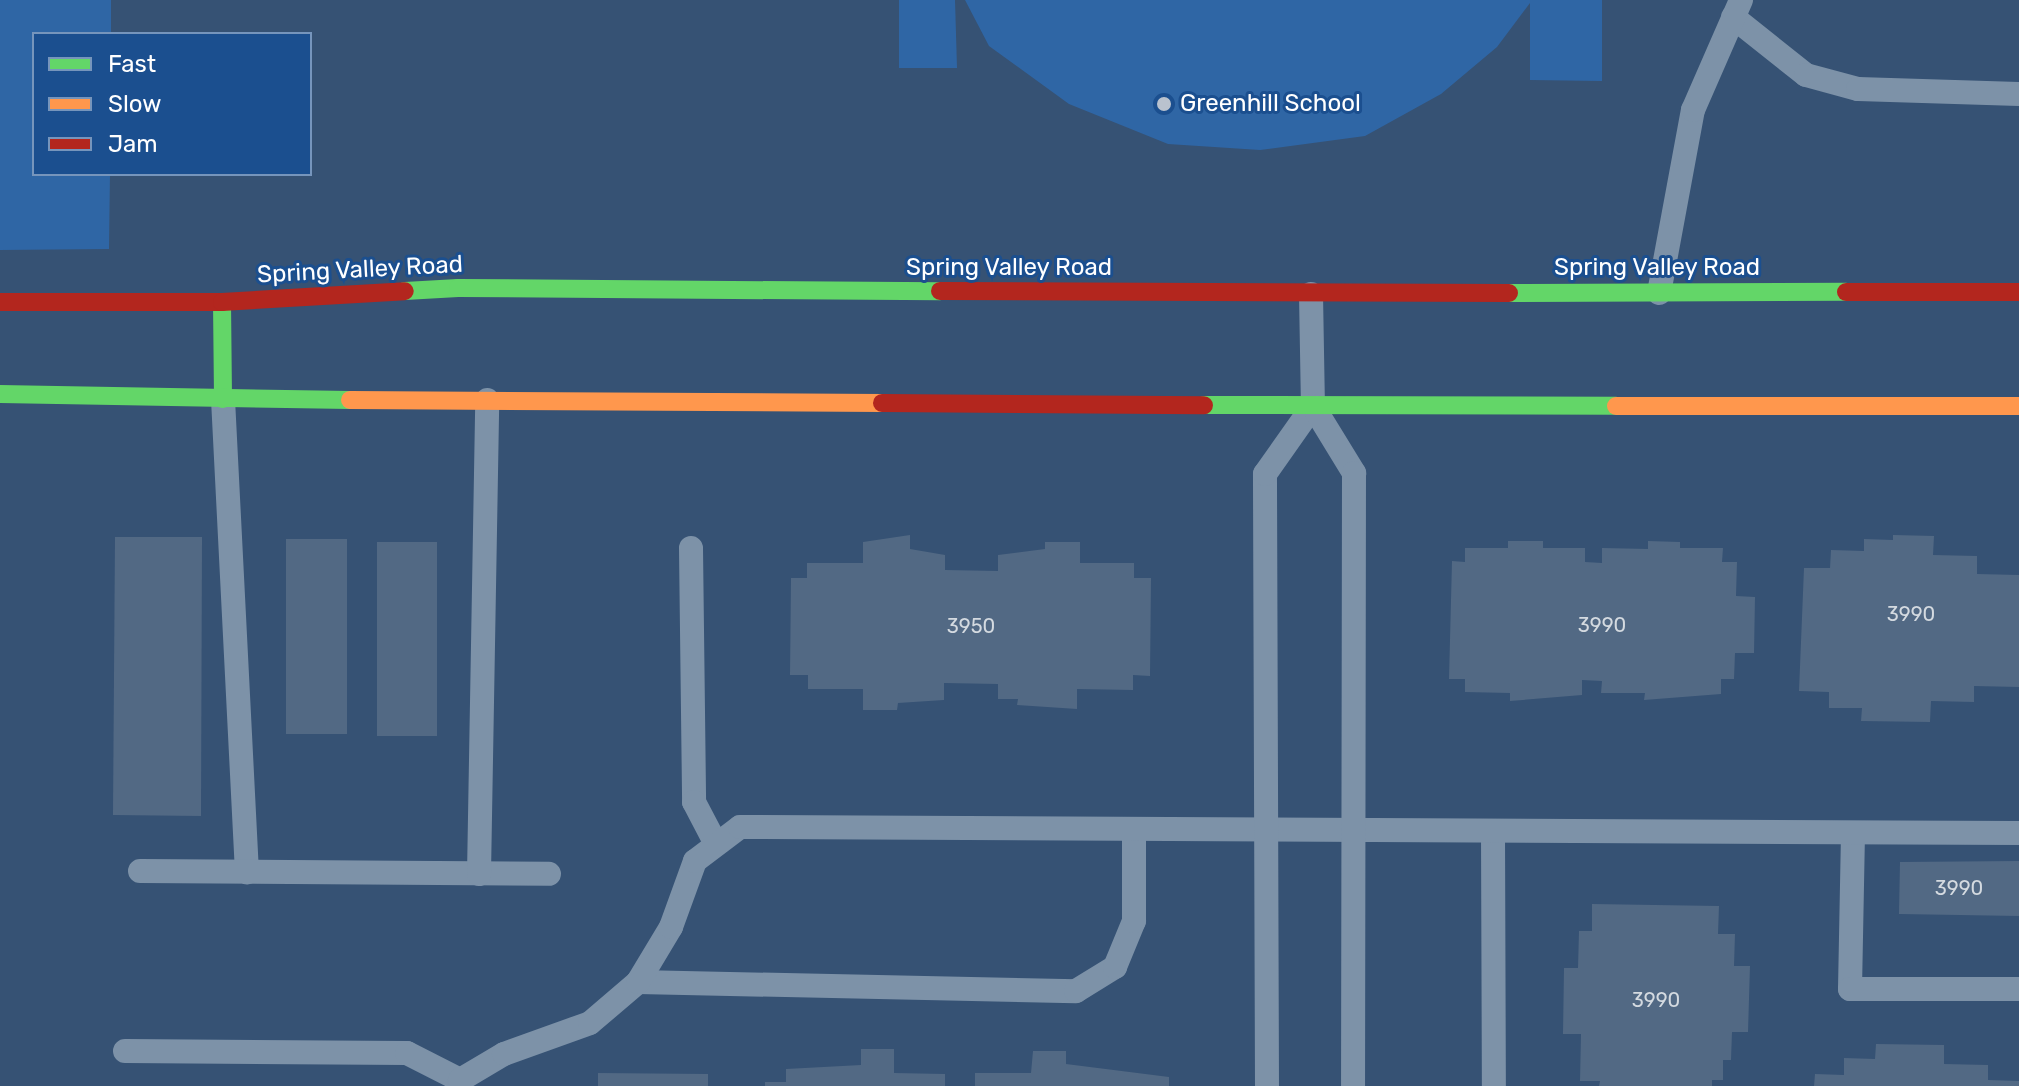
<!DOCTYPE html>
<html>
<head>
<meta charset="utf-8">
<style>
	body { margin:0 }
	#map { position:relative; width:2019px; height:1086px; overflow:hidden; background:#365274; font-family:Rubik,sans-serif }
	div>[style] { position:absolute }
	.green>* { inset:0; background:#2f66a5 }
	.building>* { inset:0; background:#526984 }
	.lane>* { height:24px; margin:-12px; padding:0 12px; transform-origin:12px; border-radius:12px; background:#7d92a8 }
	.fast>* { height:18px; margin:-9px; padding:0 9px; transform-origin:9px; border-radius:9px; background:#63d668 }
	.slow>* { height:18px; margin:-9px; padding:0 9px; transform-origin:9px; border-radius:9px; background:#ff974d }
	.jam>* { height:18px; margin:-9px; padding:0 9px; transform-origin:9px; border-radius:9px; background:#b3261e }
	.dots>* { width:22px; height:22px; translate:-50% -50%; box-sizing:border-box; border:4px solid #1b4f8f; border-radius:50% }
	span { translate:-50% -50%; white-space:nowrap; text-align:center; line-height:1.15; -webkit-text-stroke:6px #1b4f8f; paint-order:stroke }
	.number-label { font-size:20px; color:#d4dae0 }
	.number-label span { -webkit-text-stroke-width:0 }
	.poi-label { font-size:24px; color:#fff }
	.left { translate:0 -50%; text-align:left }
	.street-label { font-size:24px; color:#fff }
	.legend { position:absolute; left:32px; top:32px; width:280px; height:144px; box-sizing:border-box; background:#1b4f8f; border:2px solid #7695bc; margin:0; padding:10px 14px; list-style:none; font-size:24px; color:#fff }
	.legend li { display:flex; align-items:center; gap:16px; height:40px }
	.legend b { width:40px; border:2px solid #7695bc }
</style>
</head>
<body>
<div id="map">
	<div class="green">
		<i style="clip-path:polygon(0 0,111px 0,111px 34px,34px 34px,34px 174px,110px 174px,109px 249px,0 250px)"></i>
		<i style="clip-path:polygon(899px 0,955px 0,957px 68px,899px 68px)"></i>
		<i style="clip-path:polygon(965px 0,1602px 0,1602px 81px,1530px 80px,1530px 3px,1497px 47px,1441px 94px,1365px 136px,1260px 150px,1168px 144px,1069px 104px,989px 46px)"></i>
	</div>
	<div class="building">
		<i style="clip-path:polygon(910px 535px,910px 549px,945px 555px,945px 570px,998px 571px,998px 555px,1045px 549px,1045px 542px,1080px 542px,1080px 563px,1134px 563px,1134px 578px,1151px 578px,1150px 676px,1133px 675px,1133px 690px,1077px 689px,1077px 709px,1017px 705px,1018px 699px,998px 699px,998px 684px,944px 683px,944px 700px,898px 703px,897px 710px,863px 710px,863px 689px,808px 689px,808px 675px,790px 675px,791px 578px,807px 578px,807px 563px,863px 563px,863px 542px)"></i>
		<i style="clip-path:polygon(1893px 535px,1934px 536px,1933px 555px,1977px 556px,1977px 574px,2019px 575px,2019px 687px,1974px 686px,1974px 702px,1931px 701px,1930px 722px,1861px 721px,1862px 708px,1829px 708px,1829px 692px,1799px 691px,1804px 568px,1830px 568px,1831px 550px,1864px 551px,1864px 539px,1893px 540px)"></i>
		<i style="clip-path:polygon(115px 537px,202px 537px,201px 816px,113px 815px)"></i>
		<i style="clip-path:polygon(286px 539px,347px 539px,347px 734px,286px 734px)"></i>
		<i style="clip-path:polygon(1508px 541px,1543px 541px,1543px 548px,1585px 548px,1585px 562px,1602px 563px,1602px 548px,1648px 549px,1648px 541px,1680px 542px,1680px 548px,1723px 548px,1722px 562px,1737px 562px,1736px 596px,1755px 597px,1754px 653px,1735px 653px,1734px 679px,1721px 679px,1721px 694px,1644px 700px,1645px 693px,1601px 693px,1602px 681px,1582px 680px,1582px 695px,1510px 701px,1510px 693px,1465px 692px,1465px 679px,1449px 679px,1452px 561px,1465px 562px,1465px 548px,1508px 548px)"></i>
		<i style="clip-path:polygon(377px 542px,437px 542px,437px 736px,377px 736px)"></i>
		<i style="clip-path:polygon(2019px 861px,2019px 916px,1899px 914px,1900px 862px)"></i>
		<i style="clip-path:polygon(1592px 904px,1719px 906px,1718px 934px,1735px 934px,1734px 966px,1750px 966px,1748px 1032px,1732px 1032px,1731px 1060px,1723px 1060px,1723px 1080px,1712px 1080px,1712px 1086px,1599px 1086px,1600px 1081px,1580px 1081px,1581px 1034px,1563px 1034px,1564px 968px,1578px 968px,1579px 931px,1592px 931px)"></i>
		<i style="clip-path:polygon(1876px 1044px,1944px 1045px,1944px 1064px,1988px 1065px,1988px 1080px,2019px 1081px,2019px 1086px,1814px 1086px,1815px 1074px,1844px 1075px,1844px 1058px,1875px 1059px)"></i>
		<i style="clip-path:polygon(861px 1049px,894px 1049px,894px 1073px,945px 1074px,945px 1086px,765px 1086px,765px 1082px,786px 1082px,786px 1069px,861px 1065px)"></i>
		<i style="clip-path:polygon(1033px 1051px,1066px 1051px,1066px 1064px,1169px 1077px,1169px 1086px,975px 1086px,975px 1073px,1031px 1073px)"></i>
		<i style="clip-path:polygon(598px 1073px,708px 1074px,708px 1086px,598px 1086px)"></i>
	</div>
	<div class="lane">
		<i style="left:1733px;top:17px;width:93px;rotate:38.5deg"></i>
		<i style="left:1806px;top:75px;width:54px;rotate:15.1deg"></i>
		<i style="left:1858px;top:89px;width:161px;rotate:1.8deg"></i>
		<i style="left:1659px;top:293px;width:186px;rotate:-79.5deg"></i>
		<i style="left:1693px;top:110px;width:120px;rotate:-66.4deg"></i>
		<i style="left:1311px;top:294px;width:112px;rotate:89deg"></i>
		<i style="left:223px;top:399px;width:474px;rotate:87.1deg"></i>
		<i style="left:691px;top:548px;width:254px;rotate:89.3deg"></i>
		<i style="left:694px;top:802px;width:47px;rotate:62.4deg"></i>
		<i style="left:1493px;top:833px;width:253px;rotate:89.8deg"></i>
		<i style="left:1853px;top:833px;width:156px;rotate:91.1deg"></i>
		<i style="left:1850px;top:989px;width:169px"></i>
		<i style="left:140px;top:871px;width:409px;rotate:0.4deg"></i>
		<i style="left:479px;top:874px;width:474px;rotate:-89deg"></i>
		<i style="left:638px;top:982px;width:438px;rotate:1.2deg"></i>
		<i style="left:1076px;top:991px;width:46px;rotate:-31.6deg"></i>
		<i style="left:1115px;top:967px;width:50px;rotate:-67.6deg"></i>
		<i style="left:1134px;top:921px;width:92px;rotate:-90deg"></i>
		<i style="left:125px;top:1051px;width:282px;rotate:0.4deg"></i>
		<i style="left:407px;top:1053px;width:59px;rotate:27deg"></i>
		<i style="left:459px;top:1086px;width:6px;rotate:-81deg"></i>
		<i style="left:460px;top:1080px;width:51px;rotate:-30.6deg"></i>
		<i style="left:504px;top:1054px;width:91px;rotate:-19.8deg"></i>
		<i style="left:590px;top:1023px;width:63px;rotate:-40.5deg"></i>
		<i style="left:638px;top:982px;width:64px;rotate:-59deg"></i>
		<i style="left:671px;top:927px;width:70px;rotate:-70deg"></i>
		<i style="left:695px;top:861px;width:56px;rotate:-37.1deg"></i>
		<i style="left:740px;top:827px;width:1279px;rotate:0.27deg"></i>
		<i style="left:1267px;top:1086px;width:612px;rotate:-90.19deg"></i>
		<i style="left:1265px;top:474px;width:83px;rotate:-54.8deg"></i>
		<i style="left:1313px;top:406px;width:79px;rotate:58.5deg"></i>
		<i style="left:1354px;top:473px;width:613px;rotate:90.09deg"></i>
	</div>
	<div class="fast">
		<i style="left:405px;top:291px;width:53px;rotate:-3.2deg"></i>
		<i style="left:458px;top:288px;width:482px;rotate:0.4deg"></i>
		<i style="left:1509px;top:293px;width:337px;rotate:-0.2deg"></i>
		<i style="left:222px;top:302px;width:97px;rotate:89.4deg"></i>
		<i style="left:0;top:394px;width:350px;rotate:1deg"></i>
		<i style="left:1204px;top:405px;width:412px;rotate:0.1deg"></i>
	</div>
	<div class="slow">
		<i style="left:350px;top:400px;width:532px;rotate:0.32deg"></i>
		<i style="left:1616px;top:406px;width:403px"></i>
	</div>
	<div class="jam">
		<i style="left:940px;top:291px;width:569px;rotate:0.2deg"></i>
		<i style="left:1846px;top:292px;width:173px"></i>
		<i style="left:0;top:302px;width:222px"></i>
		<i style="left:222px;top:302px;width:183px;rotate:-3.4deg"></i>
		<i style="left:882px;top:403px;width:322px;rotate:0.4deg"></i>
	</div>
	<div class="dots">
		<i style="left:1164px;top:104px;background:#b9c2ce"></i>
	</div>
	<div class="number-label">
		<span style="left:1911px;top:614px">3990</span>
		<span style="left:1602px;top:625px">3990</span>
		<span style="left:971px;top:626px">3950</span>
		<span style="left:1959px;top:888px">3990</span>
		<span style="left:1656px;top:1000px">3990</span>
	</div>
	<div class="poi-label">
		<span class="left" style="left:1180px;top:104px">Greenhill School</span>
	</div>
	<div class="street-label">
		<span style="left:1009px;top:268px">Spring Valley Road</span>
		<span style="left:1657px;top:268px">Spring Valley Road</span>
		<span style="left:360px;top:270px;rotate:-3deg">Spring Valley Road</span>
	</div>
	<ul class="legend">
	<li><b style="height:10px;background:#63d668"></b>Fast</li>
	<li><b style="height:10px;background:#ff974d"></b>Slow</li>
	<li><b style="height:10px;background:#b3261e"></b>Jam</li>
	</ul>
</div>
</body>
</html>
